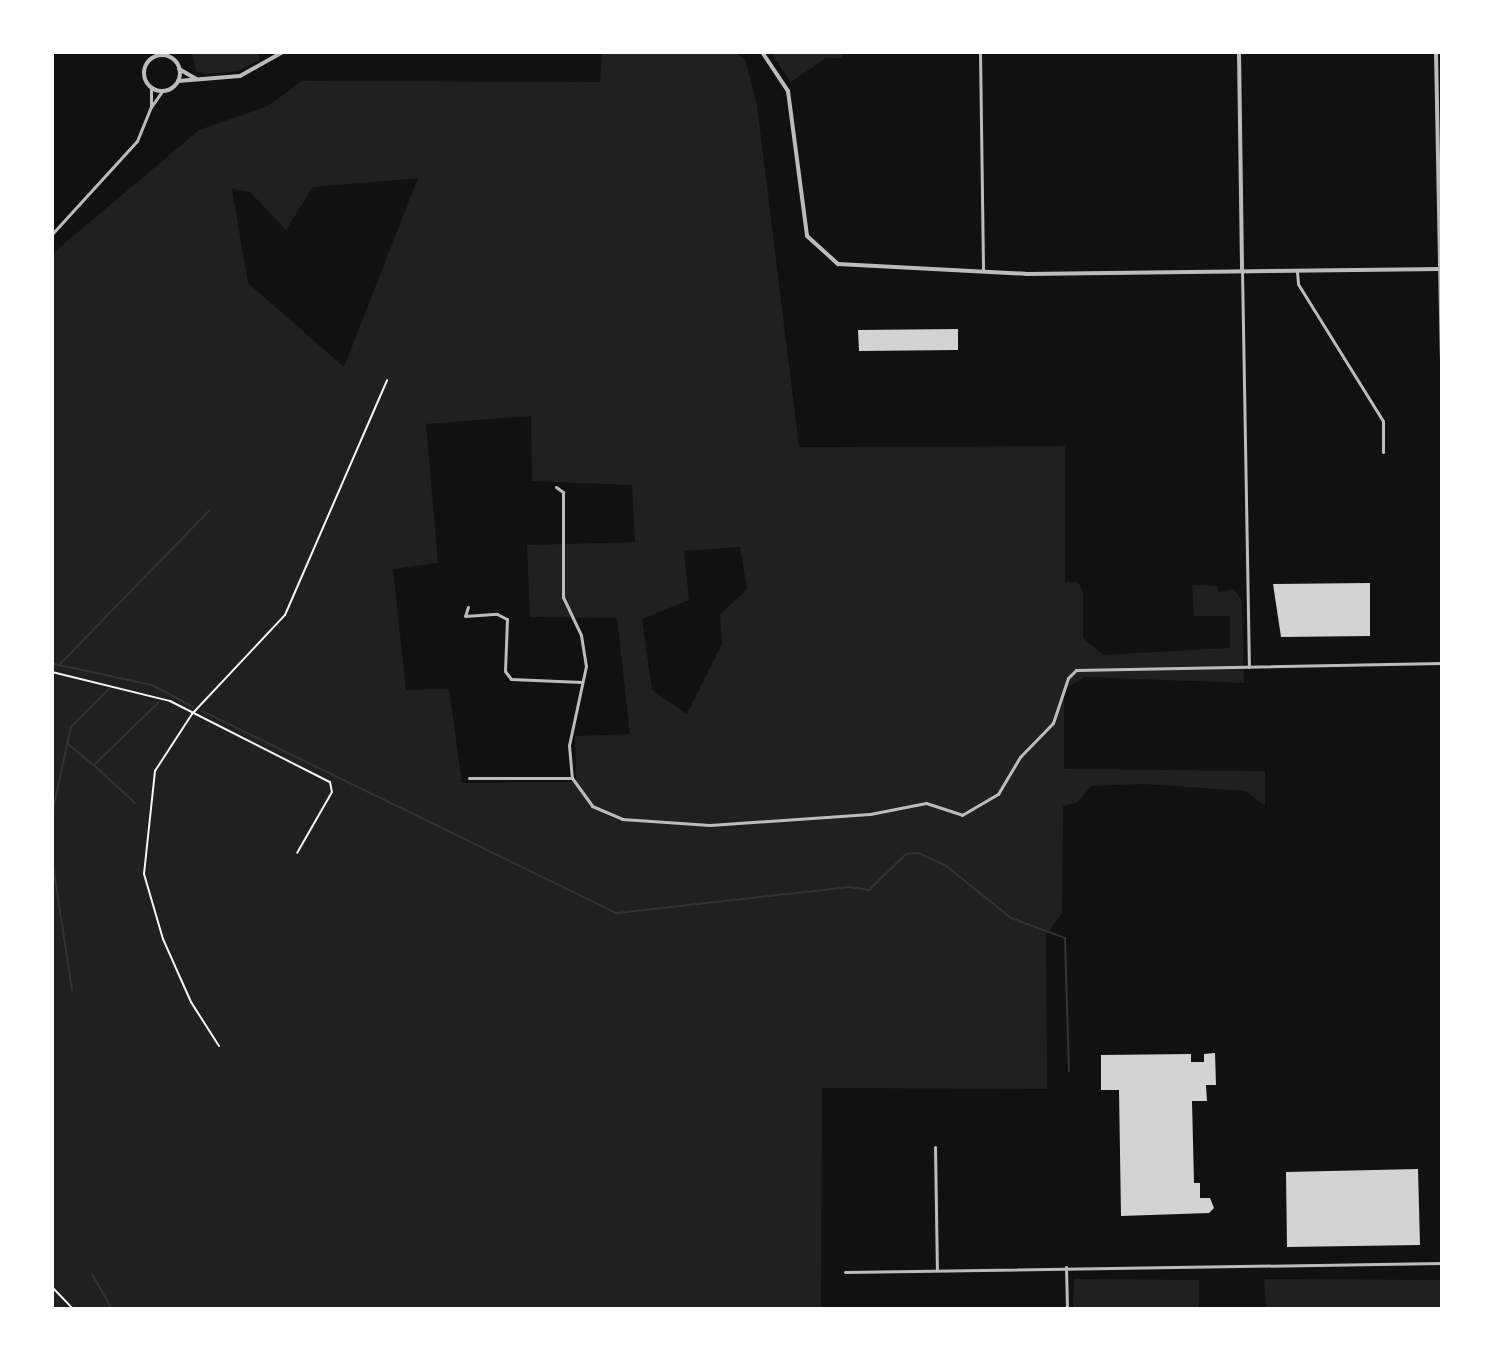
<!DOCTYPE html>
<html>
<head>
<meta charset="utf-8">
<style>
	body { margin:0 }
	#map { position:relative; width:1494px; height:1361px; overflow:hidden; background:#111; font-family:Cabin,sans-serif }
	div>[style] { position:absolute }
	.green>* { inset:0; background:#202020 }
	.stream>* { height:2px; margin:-1px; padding:0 1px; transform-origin:1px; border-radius:1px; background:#333 }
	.building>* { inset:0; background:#d3d3d3 }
	.path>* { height:2px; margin:-1px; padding:0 1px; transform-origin:1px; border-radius:1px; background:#f5f5f5 }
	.minor>* { height:3px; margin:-1.5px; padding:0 1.5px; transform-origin:1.5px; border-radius:1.5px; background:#bcbcbc }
	.tertiary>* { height:4px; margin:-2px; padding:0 2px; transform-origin:2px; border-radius:2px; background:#bcbcbc }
	.tertiary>.ring { margin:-2px; padding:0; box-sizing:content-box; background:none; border:4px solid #bcbcbc; border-radius:50% }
	span { translate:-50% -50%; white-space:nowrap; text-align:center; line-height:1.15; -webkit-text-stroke:8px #fff; paint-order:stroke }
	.frame { position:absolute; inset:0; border:54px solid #fff; pointer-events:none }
</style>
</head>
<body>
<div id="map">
	<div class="green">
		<i style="clip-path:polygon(192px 52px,257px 52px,260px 60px,238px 71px,206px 74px,196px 71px)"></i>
		<i style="clip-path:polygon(evenodd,602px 52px,734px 52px,745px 59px,757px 105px,799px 447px,1065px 446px,1065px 582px,1078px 582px,1083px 592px,1083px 638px,1104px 655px,1230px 648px,1230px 616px,1194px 616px,1192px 585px,1218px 586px,1218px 592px,1234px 589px,1242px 601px,1244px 683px,1085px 677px,1064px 689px,1064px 769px,1265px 771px,1265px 806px,1246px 791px,1144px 784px,1091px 786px,1078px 802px,1063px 806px,1062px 913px,1046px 935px,1047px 1089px,822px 1088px,821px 1309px,52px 1309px,52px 254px,199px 130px,268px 106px,302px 81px,600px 82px,602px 52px,418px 178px,344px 367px,248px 283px,232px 189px,250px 192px,286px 230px,313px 187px,418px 178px,602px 52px,531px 416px,532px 481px,632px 485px,635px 542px,527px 545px,530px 617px,617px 618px,630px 734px,575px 736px,576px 782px,462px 783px,449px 689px,406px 690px,393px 569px,438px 563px,426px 424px,531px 416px,602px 52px,740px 547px,747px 589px,720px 615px,722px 644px,687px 714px,652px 690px,642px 619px,689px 600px,684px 551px,740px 547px)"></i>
		<i style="clip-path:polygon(771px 52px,843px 52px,842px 58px,826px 58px,791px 82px)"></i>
		<i style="clip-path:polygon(1074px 1279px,1199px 1280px,1199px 1309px,1073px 1309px)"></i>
		<i style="clip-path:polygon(1264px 1279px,1442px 1280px,1442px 1309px,1266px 1309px)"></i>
	</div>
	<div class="stream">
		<i style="left:52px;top:663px;width:7px;rotate:16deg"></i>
		<i style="left:59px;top:665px;width:215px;rotate:-45.8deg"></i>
		<i style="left:59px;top:665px;width:95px;rotate:12.1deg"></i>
		<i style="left:152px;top:685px;width:47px;rotate:28.2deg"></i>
		<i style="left:202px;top:711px;width:462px;rotate:26deg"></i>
		<i style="left:617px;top:913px;width:234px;rotate:-6.4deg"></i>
		<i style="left:850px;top:887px;width:19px;rotate:9deg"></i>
		<i style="left:869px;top:890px;width:52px;rotate:-44.2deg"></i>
		<i style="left:906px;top:854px;width:12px;rotate:-5deg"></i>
		<i style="left:918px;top:853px;width:30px;rotate:24deg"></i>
		<i style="left:945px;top:865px;width:85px;rotate:38.8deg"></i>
		<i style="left:1011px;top:918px;width:58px;rotate:20.3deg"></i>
		<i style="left:1065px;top:938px;width:133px;rotate:88.3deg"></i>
		<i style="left:67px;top:743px;width:34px;rotate:40deg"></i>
		<i style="left:135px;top:803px;width:56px;rotate:-137.2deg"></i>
		<i style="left:94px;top:765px;width:89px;rotate:-44.1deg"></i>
		<i style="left:52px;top:814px;width:89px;rotate:-77.7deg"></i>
		<i style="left:71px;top:727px;width:54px;rotate:-45deg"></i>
		<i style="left:52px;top:859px;width:133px;rotate:81.3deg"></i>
		<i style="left:92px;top:1274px;width:40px;rotate:60.3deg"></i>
	</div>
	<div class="building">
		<i style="clip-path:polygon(958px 329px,958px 350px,859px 351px,858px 330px)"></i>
		<i style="clip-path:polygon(1370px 583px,1370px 636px,1281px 637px,1273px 584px)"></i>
		<i style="clip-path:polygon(1215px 1053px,1216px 1085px,1206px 1085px,1207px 1101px,1192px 1101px,1194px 1183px,1200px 1183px,1200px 1198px,1210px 1198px,1214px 1208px,1209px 1213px,1121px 1216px,1119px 1090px,1101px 1090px,1101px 1055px,1191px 1054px,1191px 1062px,1204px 1062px,1204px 1054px)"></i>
		<i style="clip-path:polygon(1418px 1169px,1420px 1245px,1287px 1247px,1286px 1172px)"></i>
	</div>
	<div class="path">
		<i style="left:52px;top:672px;width:122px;rotate:13.8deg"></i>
		<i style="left:170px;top:701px;width:179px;rotate:26.9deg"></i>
		<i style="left:330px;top:782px;width:10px;rotate:79deg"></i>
		<i style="left:332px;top:792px;width:70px;rotate:119.8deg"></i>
		<i style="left:219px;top:1046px;width:52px;rotate:-122.5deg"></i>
		<i style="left:191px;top:1002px;width:69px;rotate:-114deg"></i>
		<i style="left:163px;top:939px;width:68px;rotate:-106.3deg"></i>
		<i style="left:144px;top:874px;width:104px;rotate:-83.9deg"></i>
		<i style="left:155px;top:771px;width:68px;rotate:-57deg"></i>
		<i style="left:192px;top:714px;width:136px;rotate:-46.8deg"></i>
		<i style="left:285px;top:615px;width:256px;rotate:-66.5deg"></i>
		<i style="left:52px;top:1287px;width:30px;rotate:46deg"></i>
	</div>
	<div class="minor">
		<i style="left:980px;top:52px;width:219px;rotate:89.2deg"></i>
		<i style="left:151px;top:107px;width:21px;rotate:-55deg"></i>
		<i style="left:52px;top:234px;width:126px;rotate:-47.6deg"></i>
		<i style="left:137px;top:141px;width:37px;rotate:-68deg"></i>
		<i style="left:151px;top:107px;width:20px;rotate:-90deg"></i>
		<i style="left:1242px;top:270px;width:397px;rotate:89deg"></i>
		<i style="left:1297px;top:272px;width:12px;rotate:85deg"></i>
		<i style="left:1298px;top:284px;width:161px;rotate:58.2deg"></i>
		<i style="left:1383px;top:421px;width:31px;rotate:90deg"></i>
		<i style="left:556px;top:487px;width:9px;rotate:36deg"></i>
		<i style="left:563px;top:492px;width:105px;rotate:90deg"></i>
		<i style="left:563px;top:597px;width:42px;rotate:64.7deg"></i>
		<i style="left:581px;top:635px;width:31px;rotate:81deg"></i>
		<i style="left:586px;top:666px;width:81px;rotate:102.1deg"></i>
		<i style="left:569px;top:745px;width:33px;rotate:85deg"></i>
		<i style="left:572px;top:778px;width:34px;rotate:54deg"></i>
		<i style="left:592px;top:806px;width:33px;rotate:23deg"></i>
		<i style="left:622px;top:819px;width:88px;rotate:3.9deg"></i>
		<i style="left:710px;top:825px;width:160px;rotate:-3.9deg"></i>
		<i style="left:870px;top:814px;width:57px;rotate:-11.1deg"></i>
		<i style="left:926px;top:803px;width:38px;rotate:18deg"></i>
		<i style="left:962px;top:815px;width:42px;rotate:-30.3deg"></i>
		<i style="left:998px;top:794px;width:43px;rotate:-59.3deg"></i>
		<i style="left:1020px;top:757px;width:47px;rotate:-45.9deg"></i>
		<i style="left:1053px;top:723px;width:47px;rotate:-71.6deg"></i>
		<i style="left:1068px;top:678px;width:11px;rotate:-45deg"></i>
		<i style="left:1076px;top:670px;width:366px;rotate:-1.1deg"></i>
		<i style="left:468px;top:607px;width:9px;rotate:108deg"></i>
		<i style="left:465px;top:616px;width:32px;rotate:-4deg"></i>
		<i style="left:497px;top:614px;width:11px;rotate:27deg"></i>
		<i style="left:507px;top:619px;width:52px;rotate:92.2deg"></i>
		<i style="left:505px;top:671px;width:10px;rotate:53deg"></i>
		<i style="left:511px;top:679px;width:71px;rotate:2.4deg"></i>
		<i style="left:469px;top:778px;width:103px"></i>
		<i style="left:935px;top:1147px;width:122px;rotate:89.1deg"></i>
		<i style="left:1066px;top:1267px;width:42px;rotate:88.6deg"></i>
		<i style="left:845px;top:1272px;width:597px;rotate:-0.86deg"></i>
	</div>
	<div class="tertiary">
		<i style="left:762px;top:52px;width:47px;rotate:56.3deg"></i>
		<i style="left:788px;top:91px;width:146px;rotate:82.5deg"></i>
		<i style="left:807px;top:236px;width:42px;rotate:42.1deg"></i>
		<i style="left:838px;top:264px;width:188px;rotate:3deg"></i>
		<i style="left:1026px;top:274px;width:416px;rotate:-0.7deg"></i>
		<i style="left:1239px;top:52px;width:218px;rotate:89.2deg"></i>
		<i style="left:1436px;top:52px;width:305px;rotate:88.9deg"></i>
		<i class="ring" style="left:144px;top:55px;width:32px;height:32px"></i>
		<i style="left:179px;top:69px;width:20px;rotate:30deg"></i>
		<i style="left:178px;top:81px;width:62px;rotate:-4.6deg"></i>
		<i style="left:240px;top:76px;width:49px;rotate:-29.2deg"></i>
	</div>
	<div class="frame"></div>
</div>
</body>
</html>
